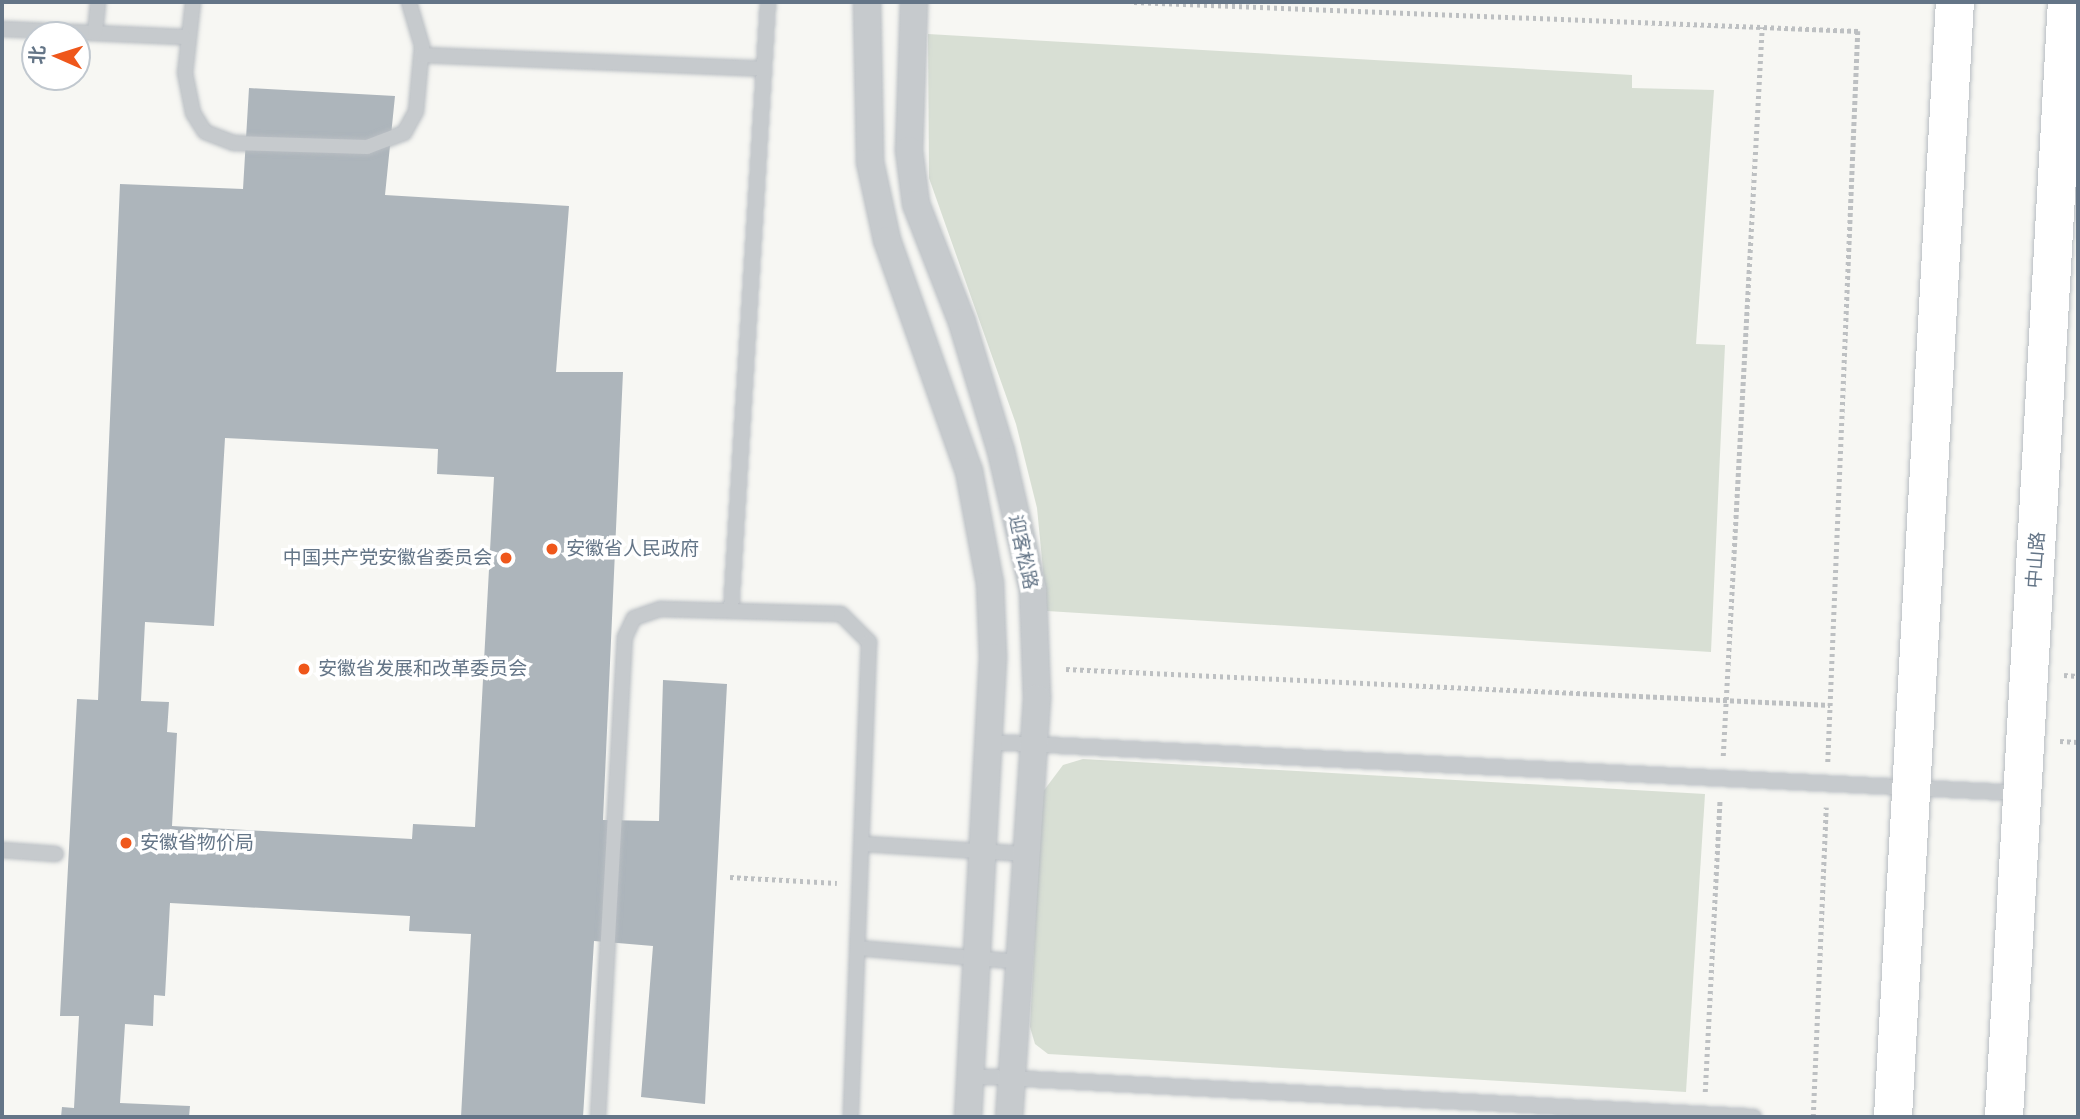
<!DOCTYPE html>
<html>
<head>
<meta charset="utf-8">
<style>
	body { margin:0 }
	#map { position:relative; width:2080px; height:1119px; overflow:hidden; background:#f7f7f3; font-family:Raleway,"Noto Sans SC",sans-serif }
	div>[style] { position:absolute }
	.green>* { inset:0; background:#d8dfd4 }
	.building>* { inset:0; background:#adb5bb }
	.path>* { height:4.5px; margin-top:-2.25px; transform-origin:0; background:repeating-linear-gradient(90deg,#bdc0c2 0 3.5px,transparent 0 7px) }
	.roads { filter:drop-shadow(0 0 2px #b8bdc2) drop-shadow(0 0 2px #b8bdc2) }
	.lane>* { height:14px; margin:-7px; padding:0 7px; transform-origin:7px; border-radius:7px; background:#c6cacd }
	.street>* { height:26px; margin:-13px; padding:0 13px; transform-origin:13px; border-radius:13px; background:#c6cacd }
	.secondary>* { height:38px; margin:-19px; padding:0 19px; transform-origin:19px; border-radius:19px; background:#fff }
	.dots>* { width:19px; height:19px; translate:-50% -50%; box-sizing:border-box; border:4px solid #fff; border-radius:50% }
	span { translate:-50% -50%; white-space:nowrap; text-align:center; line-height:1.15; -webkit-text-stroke:7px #fff; paint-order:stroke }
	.poi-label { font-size:19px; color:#647587 }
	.left { translate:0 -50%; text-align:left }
	.right { translate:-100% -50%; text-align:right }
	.street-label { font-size:19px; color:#647587 }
	.frame { position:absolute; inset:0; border:4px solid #647587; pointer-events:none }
	.north { position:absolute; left:21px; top:21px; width:70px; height:70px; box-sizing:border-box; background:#fff; border:2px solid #c1c8cf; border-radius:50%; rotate:273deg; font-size:19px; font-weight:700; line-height:28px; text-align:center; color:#647587 }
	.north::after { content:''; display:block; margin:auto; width:24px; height:32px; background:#ef571b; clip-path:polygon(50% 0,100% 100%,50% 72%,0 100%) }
</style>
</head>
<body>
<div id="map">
	<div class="green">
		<i style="clip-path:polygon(928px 34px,1632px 75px,1632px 88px,1714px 90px,1696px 344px,1725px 345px,1711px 652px,1047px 611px,1037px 508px,1016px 424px,929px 178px)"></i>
		<i style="clip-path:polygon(1083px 759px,1705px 794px,1686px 1092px,1048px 1054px,1035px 1044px,1030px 1027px,1042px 793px,1063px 765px)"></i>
	</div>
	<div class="building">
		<i style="clip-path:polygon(evenodd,249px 88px,395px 96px,385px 195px,569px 206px,556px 372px,623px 372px,603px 820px,659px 821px,663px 680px,727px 684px,705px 1104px,641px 1097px,653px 946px,594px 941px,583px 1117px,461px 1117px,471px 934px,409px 931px,410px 916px,170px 903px,165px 996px,154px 995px,153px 1026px,125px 1024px,120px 1103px,190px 1106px,189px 1117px,61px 1117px,62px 1107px,74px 1108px,79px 1016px,60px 1016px,77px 699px,98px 700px,120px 184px,243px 189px,249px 88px,225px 438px,438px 449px,437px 474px,494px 477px,475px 827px,413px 824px,412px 839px,172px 826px,177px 733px,167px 732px,169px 702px,141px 701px,145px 622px,214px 626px,225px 438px)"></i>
	</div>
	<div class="path">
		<i style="left:1134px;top:2px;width:725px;rotate:2.29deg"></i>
		<i style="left:1858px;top:31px;width:733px;rotate:92.35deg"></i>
		<i style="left:1066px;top:669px;width:765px;rotate:2.7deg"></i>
		<i style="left:2064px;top:675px;width:14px;rotate:4deg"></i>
		<i style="left:2060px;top:741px;width:18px;rotate:3deg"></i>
		<i style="left:1723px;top:756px;width:730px;rotate:-86.94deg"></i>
		<i style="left:730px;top:877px;width:107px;rotate:3.2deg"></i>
		<i style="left:1705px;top:1092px;width:292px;rotate:-87.1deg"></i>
		<i style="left:1813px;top:1117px;width:310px;rotate:-87.6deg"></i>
	</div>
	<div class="roads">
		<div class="lane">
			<i style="left:193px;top:2px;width:71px;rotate:96.4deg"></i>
			<i style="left:185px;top:73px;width:41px;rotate:78.7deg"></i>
			<i style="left:193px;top:113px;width:22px;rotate:58deg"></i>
			<i style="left:205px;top:132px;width:30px;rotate:21deg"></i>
			<i style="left:233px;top:143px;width:134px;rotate:1.7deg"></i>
			<i style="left:367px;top:147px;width:40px;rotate:-21deg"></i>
			<i style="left:404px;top:133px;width:25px;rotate:-61deg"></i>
			<i style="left:416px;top:111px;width:65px;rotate:-84.7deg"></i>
			<i style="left:422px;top:46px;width:46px;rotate:-106.5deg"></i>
			<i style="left:2px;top:29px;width:182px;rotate:2.5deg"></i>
			<i style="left:95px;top:32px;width:30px;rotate:-84deg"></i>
			<i style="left:422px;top:55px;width:342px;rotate:2.3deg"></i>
			<i style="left:731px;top:611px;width:610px;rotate:-86.52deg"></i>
			<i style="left:988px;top:742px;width:1033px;rotate:2.83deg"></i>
			<i style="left:863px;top:844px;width:165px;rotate:3.5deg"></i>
			<i style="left:2px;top:850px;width:54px;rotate:4.2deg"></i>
			<i style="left:859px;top:948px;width:164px;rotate:4.9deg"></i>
			<i style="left:970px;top:1076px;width:785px;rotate:2.99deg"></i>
			<i style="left:598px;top:1117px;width:481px;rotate:-86.8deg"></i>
			<i style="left:625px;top:637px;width:21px;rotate:-65deg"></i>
			<i style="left:634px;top:618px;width:28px;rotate:-19deg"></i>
			<i style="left:660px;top:609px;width:181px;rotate:1.6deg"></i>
			<i style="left:841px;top:614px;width:40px;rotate:45deg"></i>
			<i style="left:869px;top:642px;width:475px;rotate:92.2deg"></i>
		</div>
		<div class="street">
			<i style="left:867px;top:2px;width:160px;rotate:88.9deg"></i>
			<i style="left:870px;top:162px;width:80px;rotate:77.7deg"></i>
			<i style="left:887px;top:240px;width:245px;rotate:70.5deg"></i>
			<i style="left:969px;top:471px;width:114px;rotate:79.4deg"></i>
			<i style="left:990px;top:583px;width:74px;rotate:87.7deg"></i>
			<i style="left:993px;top:657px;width:461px;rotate:93.1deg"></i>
			<i style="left:914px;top:2px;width:148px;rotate:91.9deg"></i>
			<i style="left:909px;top:150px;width:54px;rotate:82.6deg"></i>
			<i style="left:916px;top:204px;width:127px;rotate:68.7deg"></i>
			<i style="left:962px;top:322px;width:135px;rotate:73.2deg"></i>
			<i style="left:1001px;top:451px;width:143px;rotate:77deg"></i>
			<i style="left:1033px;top:590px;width:108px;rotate:87.9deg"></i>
			<i style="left:1037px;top:698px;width:420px;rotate:93.8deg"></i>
		</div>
		<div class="secondary">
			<i style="left:1893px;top:1117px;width:1117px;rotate:-86.82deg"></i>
			<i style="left:2004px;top:1117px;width:1117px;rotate:-86.77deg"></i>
		</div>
	</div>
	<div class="dots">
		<i style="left:552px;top:549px;background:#ef571b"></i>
		<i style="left:506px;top:558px;background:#ef571b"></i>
		<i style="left:304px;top:669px;background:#ef571b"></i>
		<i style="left:126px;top:843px;background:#ef571b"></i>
	</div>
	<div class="poi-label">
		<span class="left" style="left:566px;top:549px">安徽省人民政府</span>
		<span class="right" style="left:492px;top:558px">中国共产党安徽省委员会</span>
		<span class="left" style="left:318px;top:669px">安徽省发展和改革委员会</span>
		<span class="left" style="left:140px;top:843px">安徽省物价局</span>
	</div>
	<div class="street-label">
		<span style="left:1023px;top:552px;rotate:78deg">迎客松路</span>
		<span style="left:2036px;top:560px;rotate:-86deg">中山路</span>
	</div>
	<div class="frame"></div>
	<div class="north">北</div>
</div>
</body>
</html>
